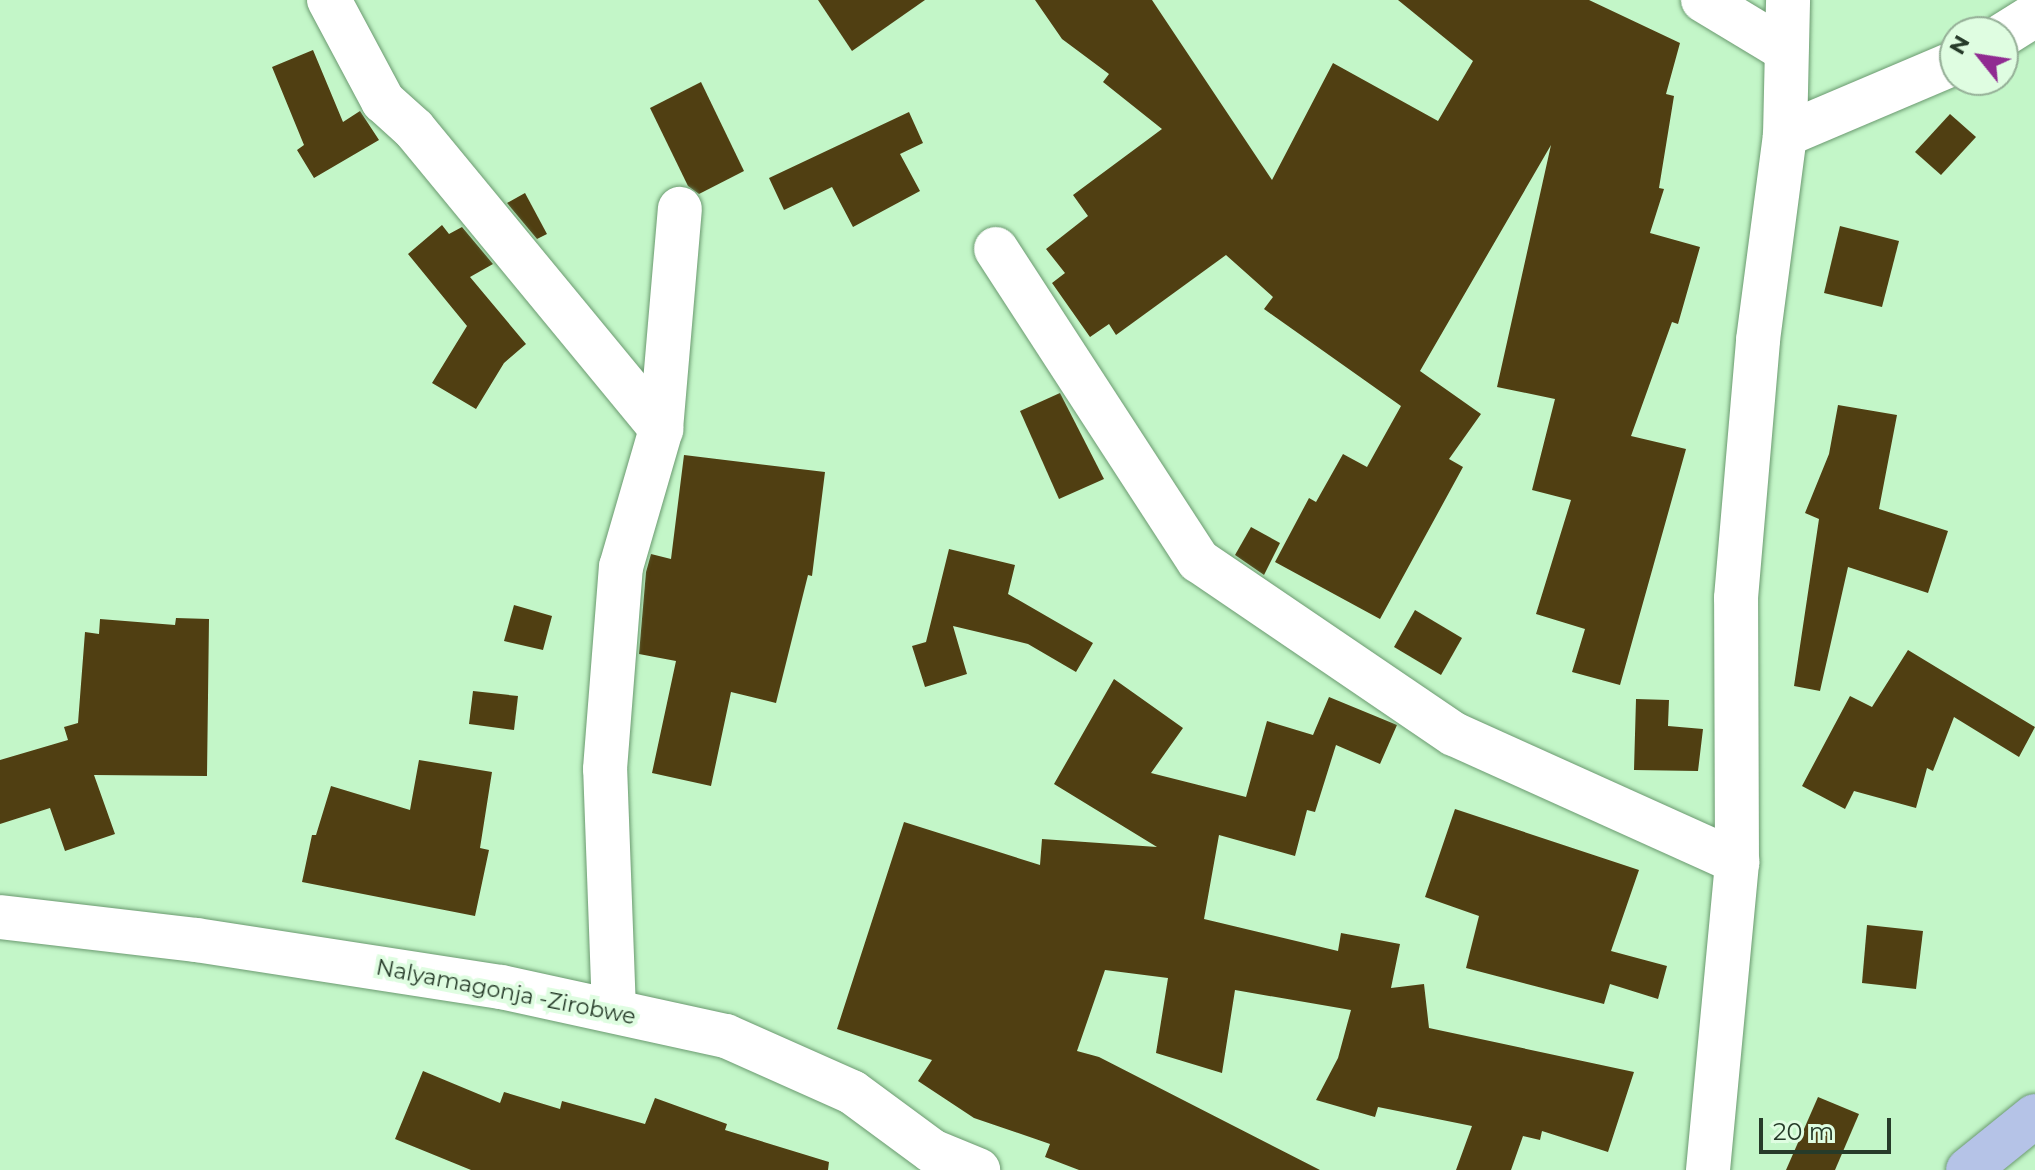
<!DOCTYPE html>
<html>
<head>
<meta charset="utf-8">
<style>
	body { margin:0 }
	#map { position:relative; width:2035px; height:1170px; overflow:hidden; background:#c3f6c8; font-family:Montserrat,sans-serif }
	div>[style] { position:absolute }
	.building>* { inset:0; background:#503f12 }
	.roads { filter:drop-shadow(0 0 2px #6b9a70) drop-shadow(0 0 2px #6b9a70) }
	.street>* { height:44px; margin:-22px; padding:0 22px; transform-origin:22px; border-radius:22px; background:#fff }
	.primary>* { height:44px; margin:-22px; padding:0 22px; transform-origin:22px; border-radius:22px; background:#b5c3e7 }
	span { translate:-50% -50%; white-space:nowrap; text-align:center; line-height:1.15; -webkit-text-stroke:8px #dffde1; paint-order:stroke }
	.street-label { font-size:22px; color:#263b29 }
	.north { position:absolute; left:1939px; top:16px; width:80px; height:80px; box-sizing:border-box; background:#dffde1; border:2px solid #95af97; border-radius:50%; rotate:300deg; font-size:22px; font-weight:700; line-height:32px; text-align:center; color:#263b29 }
	.north::after { content:''; display:block; margin:auto; width:28px; height:36px; background:#902b91; clip-path:polygon(50% 0,100% 100%,50% 72%,0 100%) }
	.scale { position:absolute; left:1759px; top:1118px; width:132px; height:36px; box-sizing:border-box; border:4px solid #263b29; border-top:0; padding-left:10px; font-size:24px; line-height:28px; white-space:nowrap; color:#263b29; -webkit-text-stroke:6px #dffde1; paint-order:stroke }
</style>
</head>
<body>
<div id="map">
	<div class="building">
		<i style="clip-path:polygon(818px 0,925px 0,852px 51px)"></i>
		<i style="clip-path:polygon(1035px 0,1152px 0,1272px 180px,1333px 63px,1438px 121px,1473px 61px,1398px 0,1589px 0,1680px 43px,1666px 94px,1674px 96px,1659px 188px,1664px 189px,1650px 233px,1700px 247px,1678px 324px,1672px 322px,1631px 436px,1686px 449px,1620px 685px,1572px 672px,1585px 629px,1536px 614px,1571px 500px,1532px 490px,1555px 399px,1497px 387px,1551px 145px,1420px 371px,1481px 414px,1449px 459px,1463px 467px,1380px 619px,1275px 562px,1309px 498px,1316px 502px,1343px 454px,1367px 467px,1401px 406px,1264px 309px,1273px 297px,1226px 255px,1116px 335px,1109px 324px,1090px 337px,1052px 283px,1065px 273px,1046px 249px,1088px 216px,1073px 195px,1162px 129px,1103px 82px,1109px 74px,1062px 39px)"></i>
		<i style="clip-path:polygon(313px 50px,343px 122px,360px 111px,379px 140px,314px 178px,297px 150px,304px 145px,272px 67px)"></i>
		<i style="clip-path:polygon(701px 82px,744px 171px,699px 194px,688px 186px,650px 108px)"></i>
		<i style="clip-path:polygon(909px 112px,923px 143px,900px 154px,920px 191px,853px 227px,832px 187px,784px 210px,769px 178px)"></i>
		<i style="clip-path:polygon(1950px 114px,1976px 137px,1941px 175px,1915px 152px)"></i>
		<i style="clip-path:polygon(525px 193px,547px 234px,537px 239px,507px 203px)"></i>
		<i style="clip-path:polygon(442px 225px,449px 234px,462px 227px,493px 264px,470px 277px,526px 344px,504px 363px,476px 409px,432px 383px,467px 326px,408px 254px)"></i>
		<i style="clip-path:polygon(1840px 226px,1899px 241px,1882px 307px,1824px 293px)"></i>
		<i style="clip-path:polygon(1060px 393px,1104px 479px,1059px 499px,1020px 411px)"></i>
		<i style="clip-path:polygon(1838px 405px,1897px 415px,1879px 509px,1948px 531px,1928px 593px,1848px 567px,1820px 691px,1794px 686px,1819px 519px,1805px 513px,1829px 454px)"></i>
		<i style="clip-path:polygon(684px 455px,825px 472px,812px 576px,808px 575px,776px 703px,731px 692px,711px 786px,652px 773px,676px 661px,639px 654px,646px 572px,651px 554px,671px 559px)"></i>
		<i style="clip-path:polygon(1251px 527px,1280px 543px,1264px 575px,1235px 555px)"></i>
		<i style="clip-path:polygon(949px 549px,1015px 565px,1008px 594px,1093px 643px,1076px 672px,1028px 644px,953px 626px,967px 674px,925px 687px,912px 646px,926px 642px)"></i>
		<i style="clip-path:polygon(514px 605px,552px 616px,543px 650px,504px 641px)"></i>
		<i style="clip-path:polygon(1415px 610px,1462px 638px,1441px 675px,1394px 647px)"></i>
		<i style="clip-path:polygon(176px 618px,209px 619px,207px 776px,94px 775px,115px 834px,65px 851px,50px 808px,0 824px,0 760px,68px 740px,64px 727px,78px 723px,85px 632px,99px 634px,100px 619px,175px 625px)"></i>
		<i style="clip-path:polygon(1908px 650px,2035px 727px,2019px 757px,1954px 717px,1933px 771px,1927px 768px,1916px 808px,1854px 791px,1845px 809px,1802px 786px,1850px 696px,1872px 707px)"></i>
		<i style="clip-path:polygon(1114px 679px,1183px 728px,1151px 773px,1246px 797px,1267px 721px,1313px 735px,1329px 697px,1397px 725px,1380px 764px,1336px 745px,1315px 812px,1307px 810px,1295px 856px,1219px 835px,1204px 919px,1338px 951px,1341px 933px,1400px 944px,1391px 988px,1424px 984px,1429px 1028px,1634px 1072px,1608px 1152px,1542px 1131px,1540px 1140px,1523px 1136px,1511px 1170px,1456px 1170px,1472px 1126px,1378px 1107px,1375px 1117px,1316px 1100px,1338px 1058px,1351px 1010px,1235px 990px,1222px 1073px,1156px 1053px,1168px 978px,1105px 970px,1077px 1051px,1099px 1057px,1320px 1170px,1079px 1170px,1045px 1157px,1050px 1144px,974px 1118px,918px 1081px,932px 1060px,837px 1029px,904px 822px,1040px 865px,1042px 839px,1157px 847px,1054px 784px)"></i>
		<i style="clip-path:polygon(473px 691px,518px 696px,514px 730px,469px 724px)"></i>
		<i style="clip-path:polygon(1636px 699px,1669px 700px,1668px 726px,1703px 729px,1698px 771px,1634px 770px)"></i>
		<i style="clip-path:polygon(419px 760px,492px 772px,480px 848px,489px 850px,475px 916px,302px 882px,312px 835px,316px 835px,331px 786px,410px 810px)"></i>
		<i style="clip-path:polygon(1455px 809px,1639px 870px,1611px 951px,1667px 966px,1658px 999px,1610px 984px,1604px 1004px,1466px 968px,1479px 916px,1425px 897px)"></i>
		<i style="clip-path:polygon(1867px 925px,1923px 931px,1916px 989px,1862px 983px)"></i>
		<i style="clip-path:polygon(423px 1071px,500px 1103px,504px 1092px,560px 1109px,562px 1101px,645px 1124px,655px 1098px,727px 1124px,725px 1130px,829px 1162px,828px 1170px,471px 1170px,395px 1139px)"></i>
		<i style="clip-path:polygon(1818px 1097px,1859px 1114px,1835px 1170px,1786px 1170px)"></i>
	</div>
	<div class="roads">
		<div class="street">
			<i style="left:329px;top:0;width:115px;rotate:61.9deg"></i>
			<i style="left:383px;top:101px;width:42px;rotate:42.1deg"></i>
			<i style="left:414px;top:129px;width:389px;rotate:50.5deg"></i>
			<i style="left:1703px;top:0;width:97px;rotate:31.1deg"></i>
			<i style="left:2003px;top:35px;width:38px;rotate:-32deg"></i>
			<i style="left:1785px;top:135px;width:185px;rotate:-23deg"></i>
			<i style="left:996px;top:249px;width:372px;rotate:57deg"></i>
			<i style="left:1199px;top:561px;width:308px;rotate:34.2deg"></i>
			<i style="left:1454px;top:734px;width:311px;rotate:24.3deg"></i>
			<i style="left:0;top:917px;width:198px;rotate:6.7deg"></i>
			<i style="left:197px;top:940px;width:308px;rotate:8.8deg"></i>
			<i style="left:501px;top:987px;width:230px;rotate:12.3deg"></i>
			<i style="left:726px;top:1036px;width:138px;rotate:24deg"></i>
			<i style="left:852px;top:1092px;width:99px;rotate:36.4deg"></i>
			<i style="left:932px;top:1151px;width:50px;rotate:22.4deg"></i>
			<i style="left:614px;top:1011px;width:242px;rotate:-92.1deg"></i>
			<i style="left:605px;top:769px;width:203px;rotate:-85.5deg"></i>
			<i style="left:621px;top:567px;width:144px;rotate:-73.8deg"></i>
			<i style="left:661px;top:429px;width:221px;rotate:-85.1deg"></i>
			<i style="left:1708px;top:1170px;width:309px;rotate:-84.6deg"></i>
			<i style="left:1737px;top:862px;width:264px;rotate:-90.2deg"></i>
			<i style="left:1736px;top:598px;width:259px;rotate:-85.1deg"></i>
			<i style="left:1758px;top:340px;width:207px;rotate:-82.5deg"></i>
			<i style="left:1785px;top:135px;width:135px;rotate:-88.7deg"></i>
		</div>
		<div class="primary">
			<i style="left:1968px;top:1170px;width:86px;rotate:-38.9deg"></i>
		</div>
	</div>
	<div class="street-label">
		<span style="left:506px;top:992px;rotate:11deg">Nalyamagonja -Zirobwe</span>
	</div>
	<div class="north">N</div>
	<div class="scale">20 m</div>
</div>
</body>
</html>
